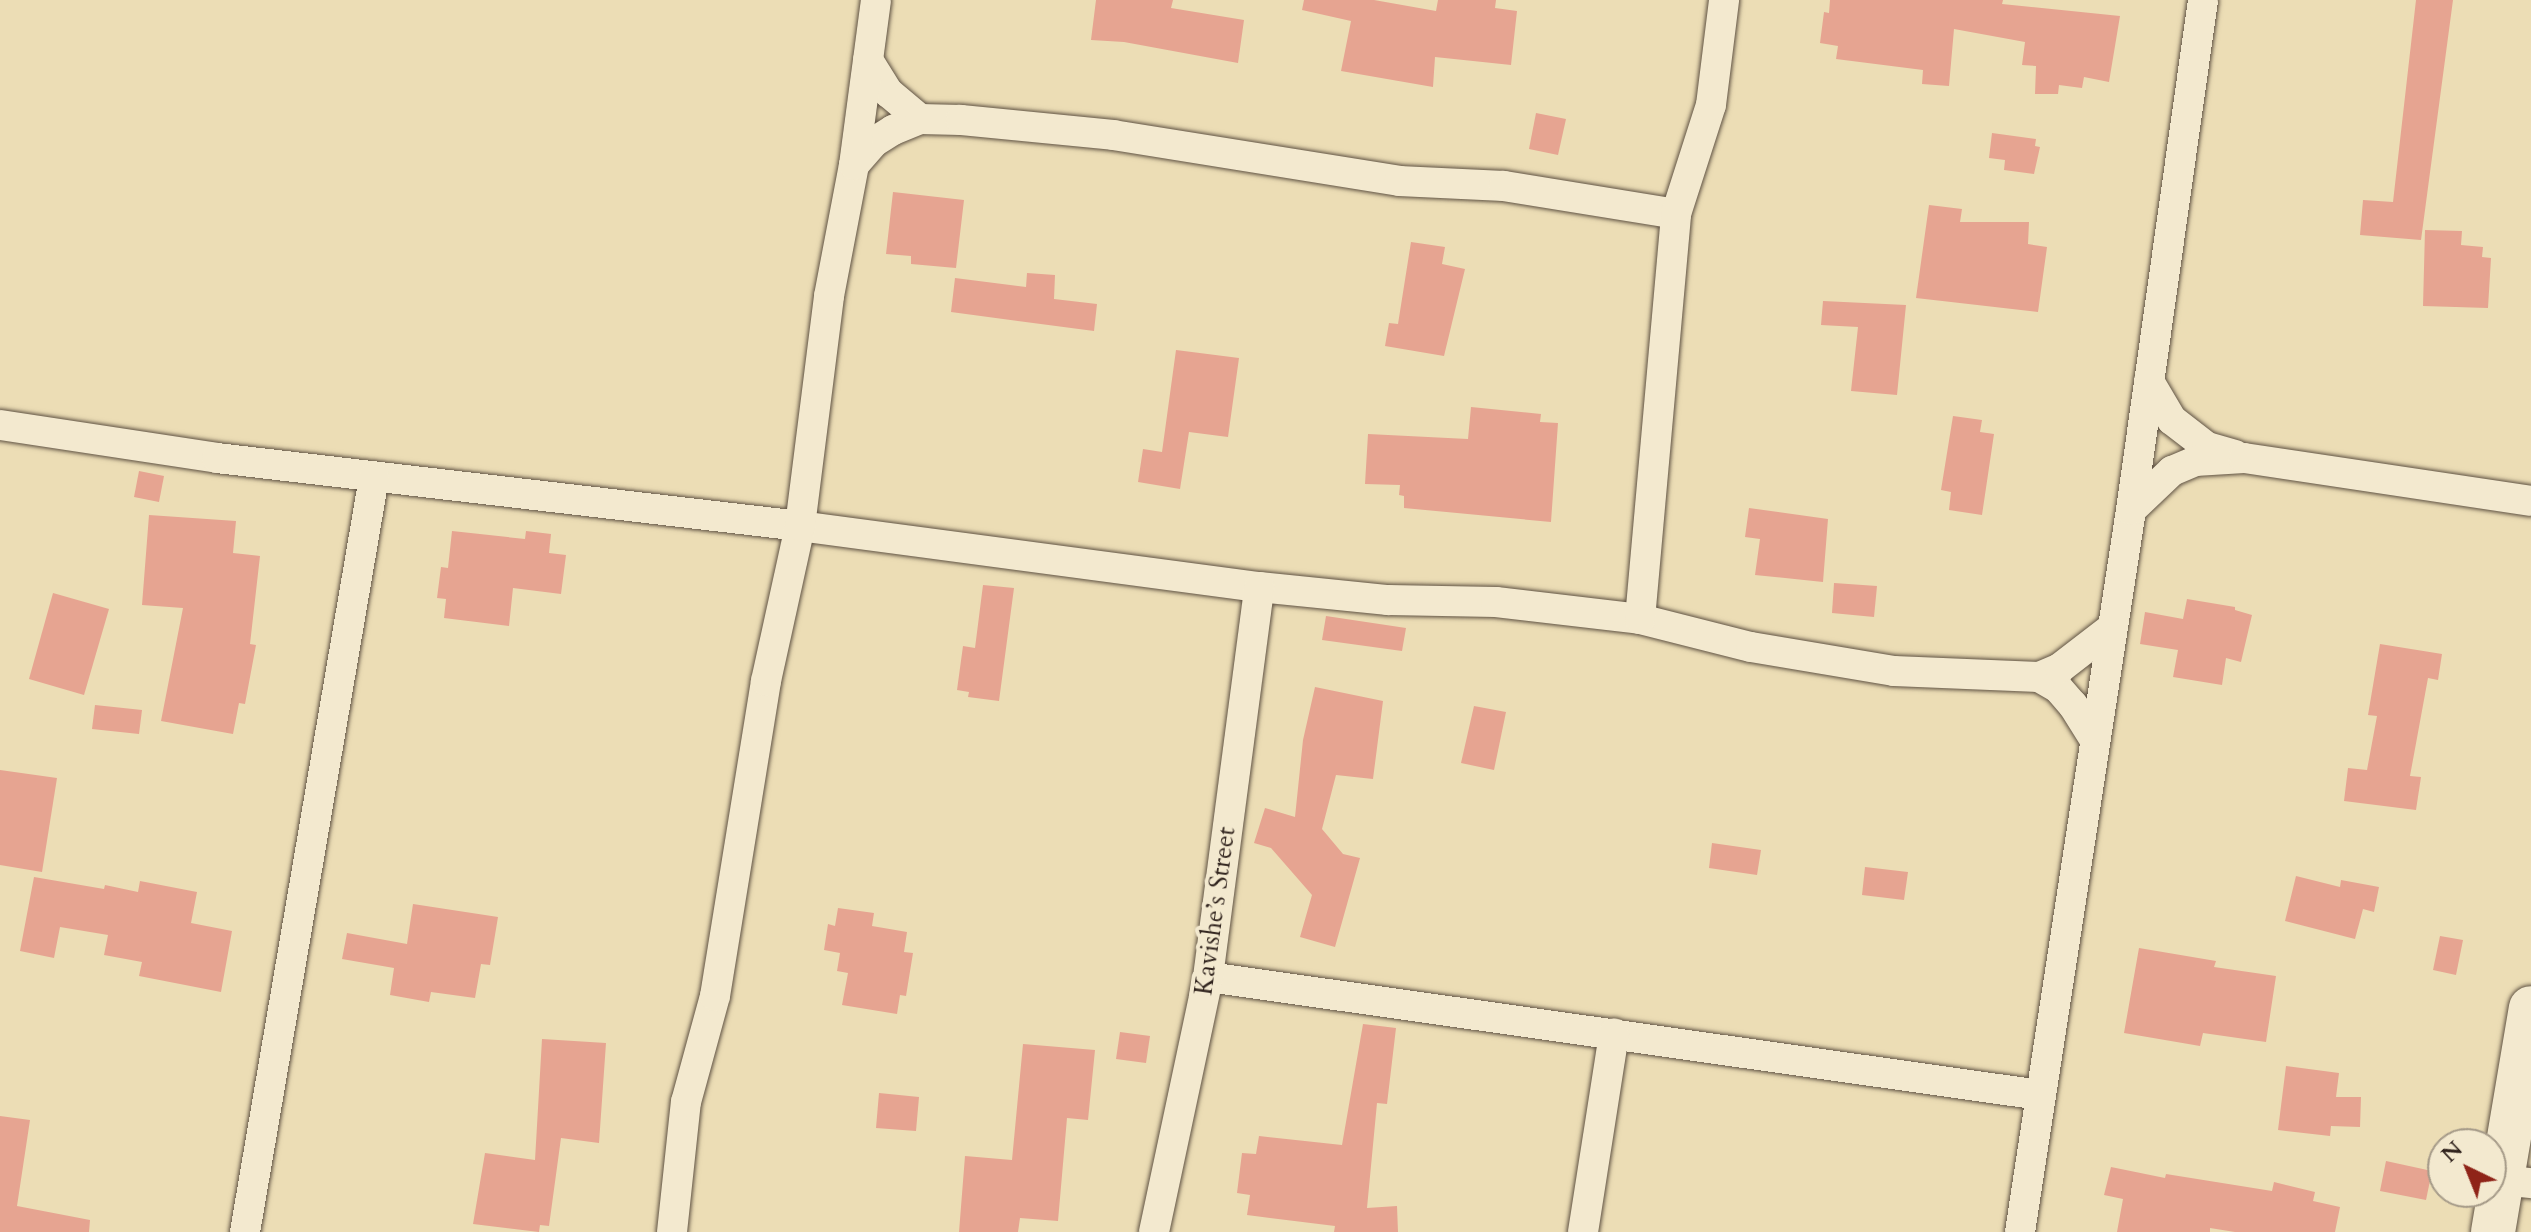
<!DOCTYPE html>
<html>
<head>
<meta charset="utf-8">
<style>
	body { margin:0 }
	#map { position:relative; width:2531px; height:1232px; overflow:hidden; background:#ecddb5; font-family:Cardo,serif }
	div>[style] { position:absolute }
	.building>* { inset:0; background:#e6a491 }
	.roads { filter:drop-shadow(0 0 2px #5f5243) drop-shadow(0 0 2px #5f5243) }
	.street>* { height:30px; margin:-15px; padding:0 15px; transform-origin:15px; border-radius:15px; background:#f3e9cf }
	.secondary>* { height:44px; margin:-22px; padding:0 22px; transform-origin:22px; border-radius:22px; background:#f3e9cf }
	span { translate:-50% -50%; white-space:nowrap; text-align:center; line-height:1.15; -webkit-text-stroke:8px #f3e9cf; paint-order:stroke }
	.street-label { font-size:26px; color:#30231d }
	.north { position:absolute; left:2427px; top:1128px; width:80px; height:80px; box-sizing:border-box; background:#f3e9cf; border:2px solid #a59a88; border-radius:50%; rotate:317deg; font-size:22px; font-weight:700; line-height:32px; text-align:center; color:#30231d }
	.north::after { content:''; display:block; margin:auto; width:28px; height:36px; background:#8f2418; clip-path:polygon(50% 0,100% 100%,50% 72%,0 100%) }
</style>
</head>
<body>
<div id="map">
	<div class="building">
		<i style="clip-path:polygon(1096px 0,1173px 0,1171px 8px,1244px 20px,1238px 63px,1124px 42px,1091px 40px)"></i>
		<i style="clip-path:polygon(1304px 0,1374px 0,1436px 11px,1438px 0,1496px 0,1495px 8px,1517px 11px,1511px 65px,1435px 57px,1433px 87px,1341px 71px,1351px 21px,1302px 10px)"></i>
		<i style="clip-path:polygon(1830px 0,2003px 0,2002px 4px,2120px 16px,2109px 82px,2084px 77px,2082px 88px,2059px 85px,2058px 94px,2035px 94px,2036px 66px,2022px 65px,2025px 42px,1954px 29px,1949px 86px,1922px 84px,1923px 70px,1836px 59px,1838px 46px,1820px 43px,1824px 12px,1829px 13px)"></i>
		<i style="clip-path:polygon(2416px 0,2453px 0,2421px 240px,2360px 235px,2363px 200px,2393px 202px)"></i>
		<i style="clip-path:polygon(1536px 113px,1566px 119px,1558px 155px,1529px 149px)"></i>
		<i style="clip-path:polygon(1992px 133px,2036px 139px,2035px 146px,2040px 147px,2034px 174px,2004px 170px,2005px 160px,1989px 158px)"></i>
		<i style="clip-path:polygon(893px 192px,964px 200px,956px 268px,911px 264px,911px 256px,886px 254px)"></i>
		<i style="clip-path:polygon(1929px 205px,1962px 209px,1960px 222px,2029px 222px,2028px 244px,2047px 247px,2038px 312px,1916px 298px)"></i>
		<i style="clip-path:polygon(2425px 230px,2462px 231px,2461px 245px,2483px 247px,2482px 257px,2491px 258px,2488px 308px,2423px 306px)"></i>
		<i style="clip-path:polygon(1411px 242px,1445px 247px,1442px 264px,1465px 269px,1444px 356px,1385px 346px,1389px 323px,1398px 324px)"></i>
		<i style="clip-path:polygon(1027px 273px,1055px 275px,1054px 299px,1097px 304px,1094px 331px,951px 312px,955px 278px,1026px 287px)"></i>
		<i style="clip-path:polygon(1823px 301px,1906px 305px,1897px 395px,1851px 391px,1858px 327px,1821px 325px)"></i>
		<i style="clip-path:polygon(1176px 350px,1239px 358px,1228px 437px,1189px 432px,1180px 489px,1138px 482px,1143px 449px,1162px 452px)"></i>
		<i style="clip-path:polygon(1471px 407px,1541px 414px,1540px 422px,1558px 423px,1551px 522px,1404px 508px,1404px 496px,1399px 495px,1400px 485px,1365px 484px,1368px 434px,1468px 439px)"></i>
		<i style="clip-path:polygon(1953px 416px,1982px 420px,1980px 432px,1994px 434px,1982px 515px,1949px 510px,1951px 492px,1941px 490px)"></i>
		<i style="clip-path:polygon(139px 471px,164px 476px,159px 502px,134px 497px)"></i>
		<i style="clip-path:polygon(1749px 508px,1828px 519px,1823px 582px,1755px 575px,1760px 539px,1745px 537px)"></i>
		<i style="clip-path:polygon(149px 515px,236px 521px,233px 553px,260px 556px,250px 644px,256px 645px,245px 704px,239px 703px,233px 734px,161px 721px,183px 608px,142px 605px)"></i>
		<i style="clip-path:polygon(452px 531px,525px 539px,526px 531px,551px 534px,549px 553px,566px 555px,561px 594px,513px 588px,509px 626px,444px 618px,446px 599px,437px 598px,441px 567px,448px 568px)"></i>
		<i style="clip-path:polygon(1834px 583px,1877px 586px,1874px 617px,1832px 613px)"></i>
		<i style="clip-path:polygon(983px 585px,1014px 588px,999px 701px,968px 697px,969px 692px,957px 690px,963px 646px,975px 648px)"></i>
		<i style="clip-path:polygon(53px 593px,109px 609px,84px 695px,29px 679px)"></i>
		<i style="clip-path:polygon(2187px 599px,2235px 607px,2235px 610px,2252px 615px,2241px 662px,2226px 658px,2222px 685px,2173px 677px,2178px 650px,2140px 644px,2145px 612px,2183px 619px)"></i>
		<i style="clip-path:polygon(1326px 616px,1406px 628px,1402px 651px,1322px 640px)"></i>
		<i style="clip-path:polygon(2380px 644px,2442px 654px,2438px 680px,2428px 678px,2410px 776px,2421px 777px,2416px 810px,2344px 801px,2348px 768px,2367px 770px,2377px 716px,2368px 715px)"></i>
		<i style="clip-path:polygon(1315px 687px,1383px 701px,1373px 779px,1336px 775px,1322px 829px,1343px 854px,1360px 858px,1335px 947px,1300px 937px,1312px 895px,1271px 848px,1254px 843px,1265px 808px,1295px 817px,1303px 740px)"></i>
		<i style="clip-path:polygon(95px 705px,142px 710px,139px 734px,92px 729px)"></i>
		<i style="clip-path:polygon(1474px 706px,1506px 712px,1494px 770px,1461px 763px)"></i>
		<i style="clip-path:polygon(0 770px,57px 778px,42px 872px,0 865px)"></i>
		<i style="clip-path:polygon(1712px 843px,1761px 850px,1757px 875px,1709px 868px)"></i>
		<i style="clip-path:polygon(1865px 867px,1908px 872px,1904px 900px,1862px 895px)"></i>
		<i style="clip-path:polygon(2296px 876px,2340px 887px,2341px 880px,2379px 887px,2374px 912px,2363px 909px,2355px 939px,2285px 921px)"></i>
		<i style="clip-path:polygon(34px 877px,104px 889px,105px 885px,138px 892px,140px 881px,197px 892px,191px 923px,232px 931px,221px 992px,139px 976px,142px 962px,104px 955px,108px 935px,60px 927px,54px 958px,20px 951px)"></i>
		<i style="clip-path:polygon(413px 904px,498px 917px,490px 965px,481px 964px,475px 998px,431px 992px,429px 1002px,390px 995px,394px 968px,342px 959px,347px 933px,407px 944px)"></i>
		<i style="clip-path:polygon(838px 908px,874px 913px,872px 926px,907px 932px,904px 952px,913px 953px,906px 996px,900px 995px,897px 1014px,842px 1005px,848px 973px,837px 971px,840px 953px,824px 950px,828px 924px,835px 926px)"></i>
		<i style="clip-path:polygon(2440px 936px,2463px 940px,2456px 975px,2433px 970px)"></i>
		<i style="clip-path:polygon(2139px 948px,2216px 961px,2214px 967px,2276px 976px,2266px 1042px,2203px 1033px,2200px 1046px,2124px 1033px)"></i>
		<i style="clip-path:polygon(1363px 1024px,1396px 1028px,1387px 1104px,1377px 1103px,1367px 1208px,1397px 1206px,1398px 1232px,1334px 1232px,1335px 1226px,1247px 1215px,1250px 1195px,1237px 1193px,1242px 1153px,1256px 1154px,1259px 1136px,1342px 1145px)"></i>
		<i style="clip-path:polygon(1120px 1032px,1150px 1036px,1146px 1063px,1116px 1059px)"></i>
		<i style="clip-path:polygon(542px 1039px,606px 1043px,599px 1143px,561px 1138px,549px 1226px,540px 1225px,539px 1232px,473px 1224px,485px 1153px,535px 1160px)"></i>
		<i style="clip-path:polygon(1023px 1044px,1095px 1050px,1088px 1120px,1067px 1118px,1058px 1221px,1020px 1218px,1018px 1232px,959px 1232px,965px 1156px,1012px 1160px)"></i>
		<i style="clip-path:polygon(2286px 1066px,2339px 1073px,2336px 1097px,2361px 1097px,2360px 1127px,2331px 1126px,2330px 1136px,2278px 1130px)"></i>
		<i style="clip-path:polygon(879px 1093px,919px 1097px,916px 1131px,876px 1128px)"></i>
		<i style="clip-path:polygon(0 1116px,30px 1120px,17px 1206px,90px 1220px,89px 1232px,0 1232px)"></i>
		<i style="clip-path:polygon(2386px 1161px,2432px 1171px,2426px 1200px,2380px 1191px)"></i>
		<i style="clip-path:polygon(2111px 1167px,2165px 1178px,2166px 1174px,2272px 1191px,2274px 1182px,2315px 1192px,2313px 1201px,2340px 1207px,2335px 1232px,2235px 1232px,2210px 1228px,2210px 1232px,2117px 1232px,2123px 1199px,2104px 1195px)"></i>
	</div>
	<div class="roads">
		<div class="street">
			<i style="left:868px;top:60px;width:39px;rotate:58deg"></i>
			<i style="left:889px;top:93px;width:40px;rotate:40deg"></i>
			<i style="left:854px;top:165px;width:30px;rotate:-49deg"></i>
			<i style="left:874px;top:142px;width:22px;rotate:-32deg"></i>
			<i style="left:893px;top:130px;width:29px;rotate:-22deg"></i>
			<i style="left:920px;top:119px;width:41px;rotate:1.4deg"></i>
			<i style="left:961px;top:120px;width:153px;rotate:5.6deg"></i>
			<i style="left:1113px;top:135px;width:290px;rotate:9.1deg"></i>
			<i style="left:1399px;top:181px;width:105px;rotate:2.7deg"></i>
			<i style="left:1504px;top:186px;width:174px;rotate:9.2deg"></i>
			<i style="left:2149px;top:381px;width:45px;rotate:59.5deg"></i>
			<i style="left:2172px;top:420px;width:44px;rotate:37.6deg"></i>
			<i style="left:2207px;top:447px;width:29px;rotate:16deg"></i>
			<i style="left:0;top:425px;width:219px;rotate:8.6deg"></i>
			<i style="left:217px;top:458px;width:587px;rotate:6.65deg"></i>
			<i style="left:800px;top:526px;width:463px;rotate:7.6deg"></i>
			<i style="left:1259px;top:587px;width:130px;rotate:5.8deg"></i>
			<i style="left:1388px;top:600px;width:108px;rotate:1.1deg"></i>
			<i style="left:1496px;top:602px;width:145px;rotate:6.7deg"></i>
			<i style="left:1640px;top:619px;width:114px;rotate:14.2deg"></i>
			<i style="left:1751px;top:647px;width:145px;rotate:9.5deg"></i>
			<i style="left:1894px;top:671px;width:145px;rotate:2.4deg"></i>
			<i style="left:2039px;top:677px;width:22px;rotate:30deg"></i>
			<i style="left:2058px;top:688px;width:23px;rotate:49deg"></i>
			<i style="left:2073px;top:705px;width:39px;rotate:58deg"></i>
			<i style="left:2131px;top:510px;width:57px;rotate:-43.6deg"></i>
			<i style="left:2172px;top:471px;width:25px;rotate:-23deg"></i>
			<i style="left:2195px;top:461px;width:49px;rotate:-3.5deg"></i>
			<i style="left:2244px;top:458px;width:290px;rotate:8.5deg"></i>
			<i style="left:1640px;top:619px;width:407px;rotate:-84.9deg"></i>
			<i style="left:1676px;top:214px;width:114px;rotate:-72.2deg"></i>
			<i style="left:1711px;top:105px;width:106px;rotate:-82.9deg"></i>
			<i style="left:2039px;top:677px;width:23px;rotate:-23deg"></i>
			<i style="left:2060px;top:668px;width:66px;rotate:-37.6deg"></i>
			<i style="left:1208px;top:977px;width:840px;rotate:8.07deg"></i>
			<i style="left:2501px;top:1180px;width:30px;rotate:6deg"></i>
			<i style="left:245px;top:1232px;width:766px;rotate:-80.3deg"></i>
			<i style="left:672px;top:1232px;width:131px;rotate:-83.9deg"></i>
			<i style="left:686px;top:1102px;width:110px;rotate:-74.7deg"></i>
			<i style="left:715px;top:996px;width:319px;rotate:-80.8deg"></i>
			<i style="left:766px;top:681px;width:159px;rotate:-77.6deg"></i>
			<i style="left:800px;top:526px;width:232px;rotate:-82.8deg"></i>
			<i style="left:829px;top:296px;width:133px;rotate:-79.2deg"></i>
			<i style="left:854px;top:165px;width:166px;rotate:-82.4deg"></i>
			<i style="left:1154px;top:1232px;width:261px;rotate:-78deg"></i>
			<i style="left:1208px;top:977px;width:393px;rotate:-82.5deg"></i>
			<i style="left:1583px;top:1232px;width:201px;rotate:-81.1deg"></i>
			<i style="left:2020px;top:1232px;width:730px;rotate:-81.26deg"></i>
			<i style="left:2131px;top:510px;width:515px;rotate:-81.96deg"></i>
		</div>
		<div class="secondary">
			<i style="left:2493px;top:1232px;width:227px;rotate:-80.4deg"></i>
		</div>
	</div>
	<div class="street-label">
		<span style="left:1215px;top:911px;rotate:-82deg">Kavishe’s Street</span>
	</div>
	<div class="north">N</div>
</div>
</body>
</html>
